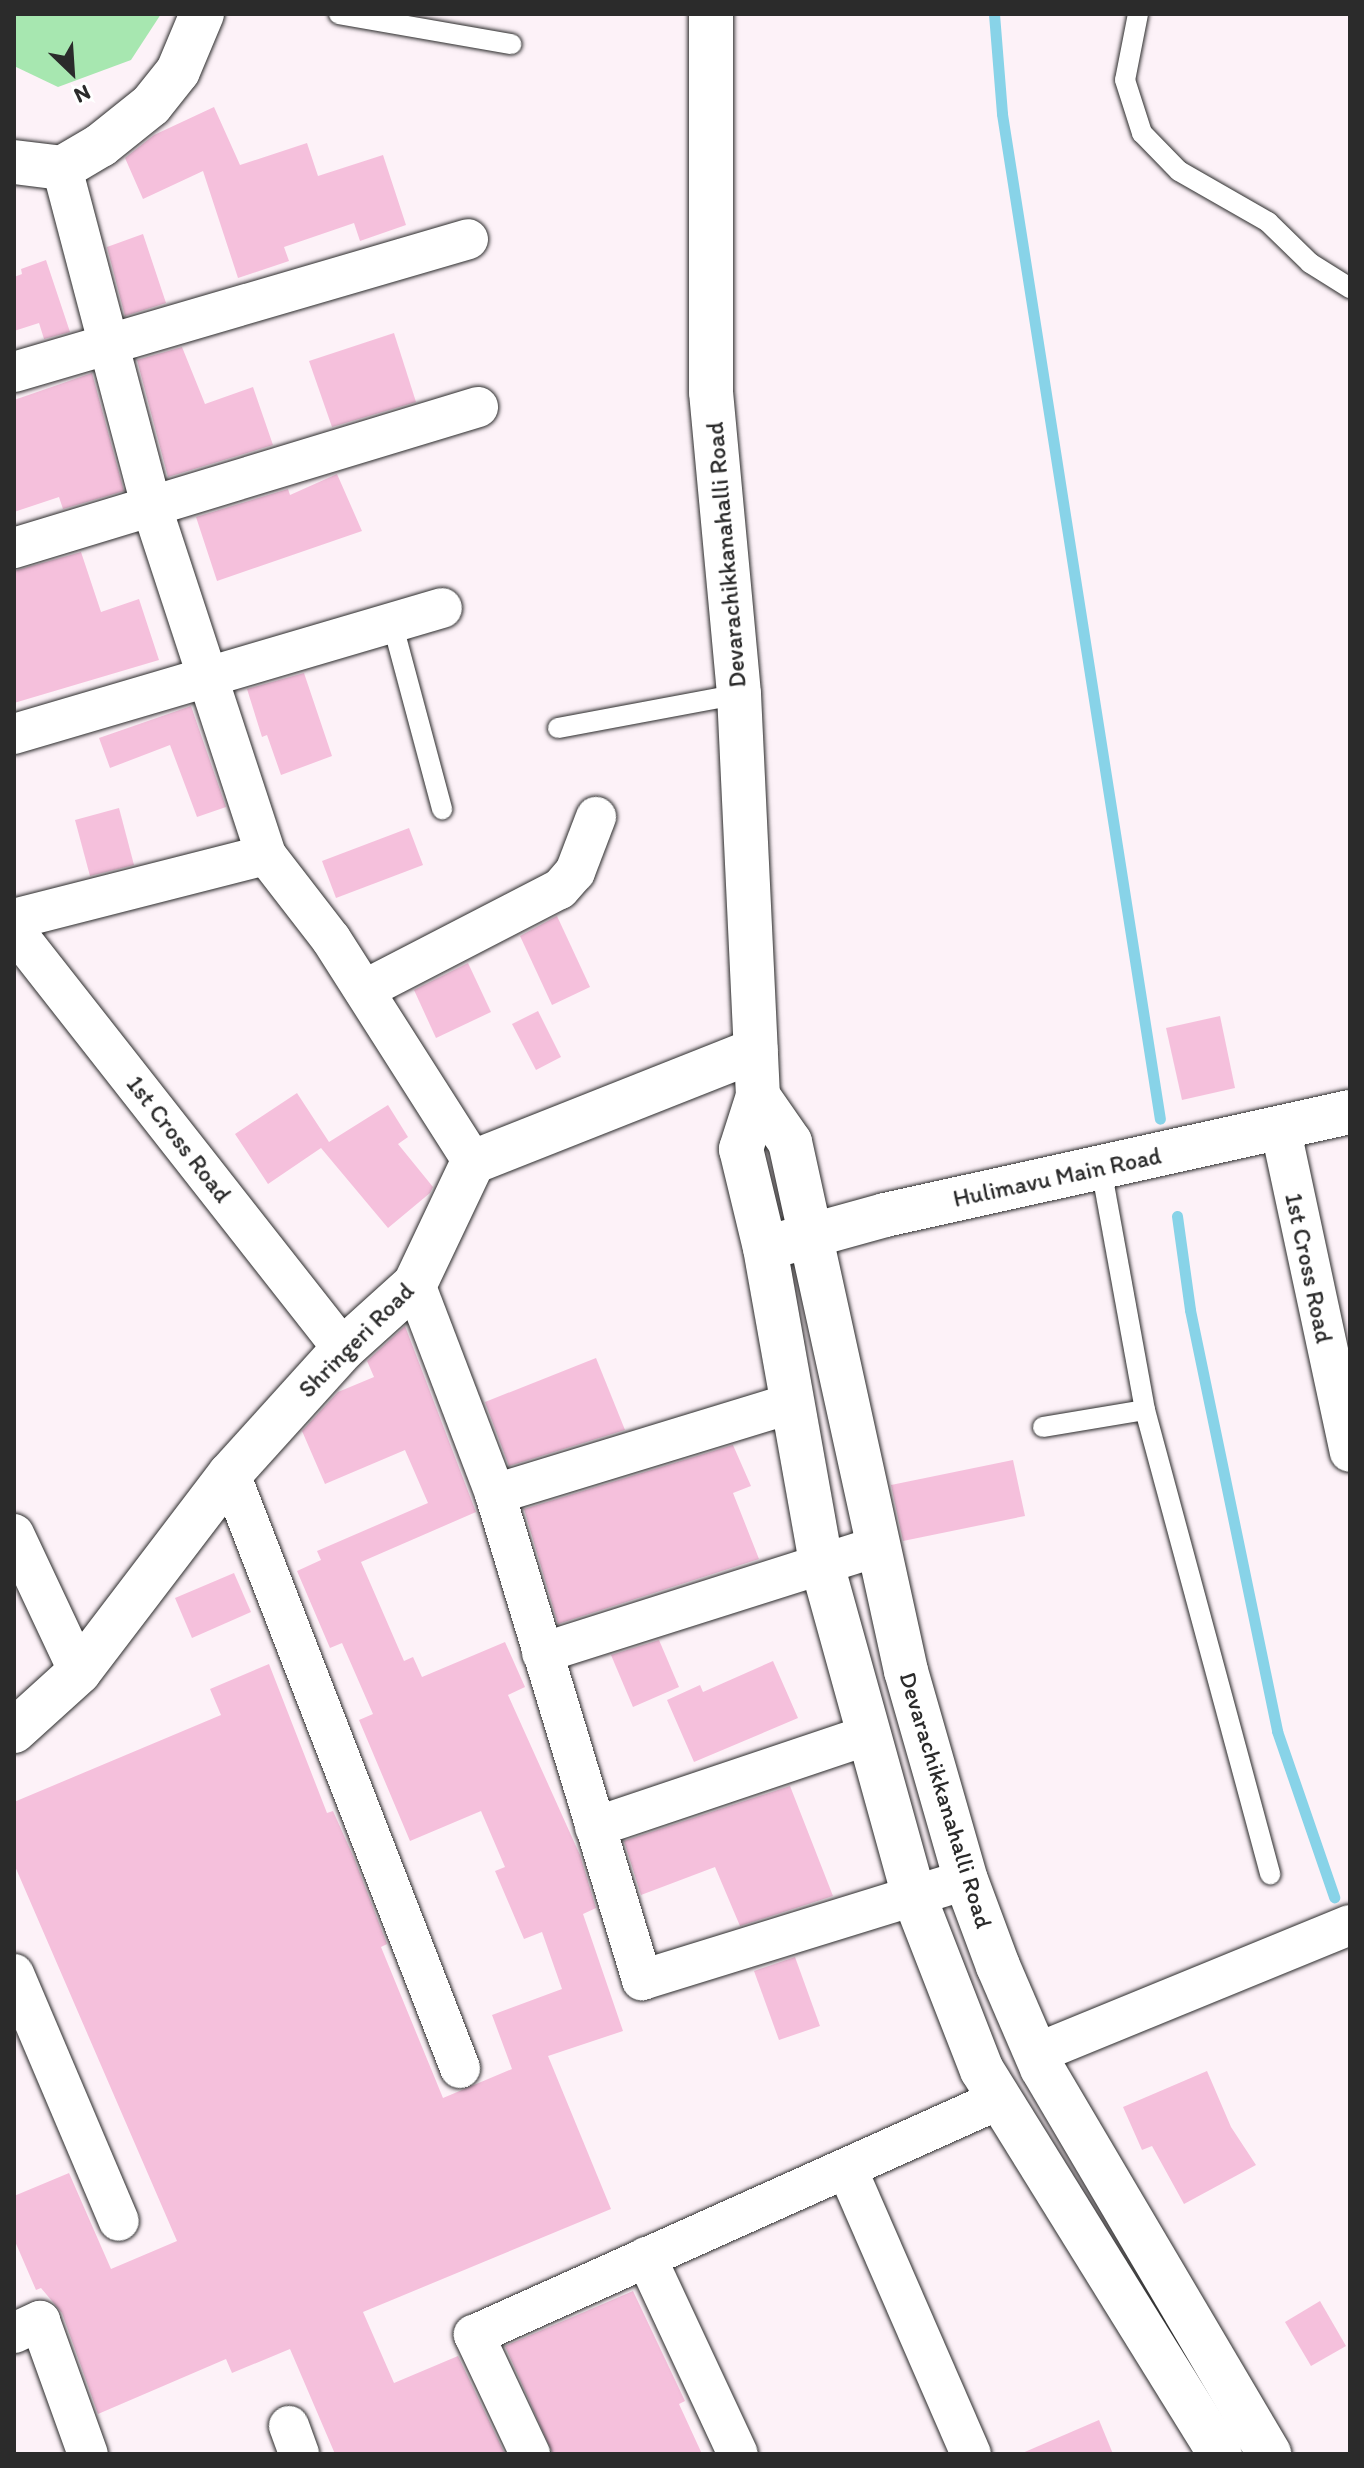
<!DOCTYPE html>
<html>
<head>
<meta charset="utf-8">
<style>
	body { margin:0 }
	#map { position:relative; width:1364px; height:2468px; overflow:hidden; background:#fdf2f8; font-family:Itim,sans-serif }
	div>[style] { position:absolute }
	.green>* { inset:0; background:#a7e7b0 }
	.stream>* { height:11px; margin:-5.5px; padding:0 5.5px; transform-origin:5.5px; border-radius:5.5px; background:#88d3e8 }
	.building>* { inset:0; background:#f5c0dc }
	.roads { filter:drop-shadow(0 0 2px #2b2b2b) drop-shadow(0 0 2px #2b2b2b) }
	.lane>* { height:20px; margin:-10px; padding:0 10px; transform-origin:10px; border-radius:10px; background:#fff }
	.street>* { height:40px; margin:-20px; padding:0 20px; transform-origin:20px; border-radius:20px; background:#fff }
	.secondary>* { height:44px; margin:-22px; padding:0 22px; transform-origin:22px; border-radius:22px; background:#fff }
	span { translate:-50% -50%; white-space:nowrap; text-align:center; line-height:1.15; -webkit-text-stroke:8px #fff; paint-order:stroke }
	.street-label { font-size:24px; color:#2b2b2b }
	.frame { position:absolute; inset:0; border:16px solid #2b2b2b; pointer-events:none }
	.north { position:absolute; left:32px; top:32px; width:80px; height:80px; -webkit-text-stroke:6px #fff; paint-order:stroke; rotate:155deg; font-size:22px; font-weight:700; line-height:32px; text-align:center; color:#2b2b2b }
	.north::after { content:''; display:block; margin:auto; width:28px; height:36px; background:#2b2b2b; clip-path:polygon(50% 0,100% 100%,50% 72%,0 100%) }
</style>
</head>
<body>
<div id="map">
	<div class="green">
		<i style="clip-path:polygon(14px 14px,161px 14px,131px 60px,58px 87px,14px 66px)"></i>
	</div>
	<div class="stream">
		<i style="left:994px;top:14px;width:100px;rotate:85.4deg"></i>
		<i style="left:1002px;top:114px;width:1017px;rotate:81.07deg"></i>
		<i style="left:1177px;top:1216px;width:95px;rotate:82.1deg"></i>
		<i style="left:1190px;top:1310px;width:430px;rotate:78.3deg"></i>
		<i style="left:1277px;top:1731px;width:176px;rotate:71deg"></i>
	</div>
	<div class="building">
		<i style="clip-path:polygon(214px 107px,240px 165px,307px 143px,318px 176px,383px 155px,406px 225px,360px 241px,354px 223px,284px 247px,289px 261px,238px 278px,203px 171px,143px 199px,125px 158px,154px 135px)"></i>
		<i style="clip-path:polygon(143px 234px,166px 303px,125px 316px,107px 247px)"></i>
		<i style="clip-path:polygon(46px 260px,70px 332px,44px 339px,39px 323px,14px 331px,14px 277px,22px 274px,21px 269px)"></i>
		<i style="clip-path:polygon(394px 333px,416px 402px,332px 427px,309px 361px)"></i>
		<i style="clip-path:polygon(182px 347px,205px 404px,253px 387px,273px 445px,168px 477px,137px 360px)"></i>
		<i style="clip-path:polygon(92px 373px,124px 491px,63px 509px,59px 497px,14px 512px,14px 400px)"></i>
		<i style="clip-path:polygon(337px 474px,362px 531px,217px 581px,196px 517px,288px 489px,290px 495px)"></i>
		<i style="clip-path:polygon(81px 552px,101px 612px,139px 599px,159px 660px,14px 703px,14px 571px)"></i>
		<i style="clip-path:polygon(304px 673px,332px 756px,281px 775px,267px 735px,262px 737px,247px 689px)"></i>
		<i style="clip-path:polygon(191px 706px,226px 807px,197px 817px,170px 745px,110px 768px,99px 738px)"></i>
		<i style="clip-path:polygon(119px 808px,134px 865px,90px 876px,75px 820px)"></i>
		<i style="clip-path:polygon(409px 828px,423px 865px,336px 898px,322px 861px)"></i>
		<i style="clip-path:polygon(557px 916px,590px 987px,552px 1005px,520px 936px)"></i>
		<i style="clip-path:polygon(468px 963px,491px 1012px,436px 1038px,414px 990px)"></i>
		<i style="clip-path:polygon(538px 1011px,561px 1057px,536px 1070px,512px 1024px)"></i>
		<i style="clip-path:polygon(1220px 1016px,1235px 1088px,1182px 1100px,1166px 1028px)"></i>
		<i style="clip-path:polygon(297px 1093px,329px 1142px,388px 1105px,408px 1137px,398px 1144px,433px 1187px,430px 1193px,388px 1228px,321px 1148px,268px 1184px,235px 1134px)"></i>
		<i style="clip-path:polygon(405px 1326px,476px 1512px,361px 1562px,404px 1661px,413px 1657px,422px 1677px,505px 1642px,525px 1687px,508px 1695px,580px 1855px,596px 1908px,583px 1914px,623px 2031px,548px 2056px,611px 2209px,363px 2312px,394px 2383px,458px 2356px,505px 2454px,335px 2454px,290px 2349px,232px 2373px,226px 2359px,98px 2414px,62px 2313px,41px 2288px,36px 2290px,14px 2239px,14px 2196px,69px 2173px,111px 2269px,177px 2241px,14px 1864px,14px 1802px,221px 1715px,210px 1689px,269px 1664px,327px 1813px,333px 1811px,354px 1858px,387px 1944px,381px 1947px,443px 2098px,512px 2069px,492px 2015px,562px 1989px,542px 1932px,524px 1939px,495px 1871px,505px 1867px,481px 1811px,410px 1841px,359px 1720px,373px 1714px,342px 1643px,330px 1648px,297px 1571px,321px 1560px,317px 1551px,428px 1503px,405px 1450px,325px 1484px,302px 1431px,338px 1392px,374px 1377px,367px 1361px)"></i>
		<i style="clip-path:polygon(596px 1358px,625px 1430px,509px 1466px,485px 1402px)"></i>
		<i style="clip-path:polygon(733px 1445px,751px 1486px,733px 1493px,759px 1559px,558px 1624px,524px 1509px)"></i>
		<i style="clip-path:polygon(1013px 1460px,1025px 1516px,903px 1541px,891px 1485px)"></i>
		<i style="clip-path:polygon(234px 1573px,251px 1612px,192px 1638px,175px 1598px)"></i>
		<i style="clip-path:polygon(659px 1640px,679px 1687px,633px 1707px,611px 1655px)"></i>
		<i style="clip-path:polygon(773px 1661px,798px 1718px,694px 1762px,667px 1700px,700px 1685px,703px 1692px)"></i>
		<i style="clip-path:polygon(790px 1786px,833px 1896px,740px 1926px,715px 1867px,641px 1895px,624px 1841px)"></i>
		<i style="clip-path:polygon(795px 1957px,820px 2026px,779px 2040px,754px 1971px)"></i>
		<i style="clip-path:polygon(1207px 2071px,1231px 2127px,1256px 2165px,1184px 2204px,1152px 2146px,1142px 2150px,1123px 2107px)"></i>
		<i style="clip-path:polygon(633px 2291px,685px 2401px,679px 2404px,702px 2454px,553px 2454px,505px 2346px)"></i>
		<i style="clip-path:polygon(1320px 2301px,1346px 2346px,1311px 2366px,1285px 2322px)"></i>
		<i style="clip-path:polygon(1099px 2420px,1113px 2454px,1020px 2454px)"></i>
	</div>
	<div class="roads">
		<div class="lane">
			<i style="left:339px;top:14px;width:175px;rotate:9.9deg"></i>
			<i style="left:1138px;top:14px;width:67px;rotate:101.1deg"></i>
			<i style="left:1125px;top:80px;width:56px;rotate:72.2deg"></i>
			<i style="left:1142px;top:133px;width:53px;rotate:45.8deg"></i>
			<i style="left:1179px;top:171px;width:103px;rotate:29.8deg"></i>
			<i style="left:1268px;top:222px;width:59px;rotate:44.3deg"></i>
			<i style="left:1310px;top:263px;width:47px;rotate:32deg"></i>
			<i style="left:392px;top:622px;width:194px;rotate:75deg"></i>
			<i style="left:558px;top:728px;width:184px;rotate:-10.6deg"></i>
			<i style="left:1145px;top:1410px;width:481px;rotate:74.9deg"></i>
			<i style="left:1043px;top:1427px;width:103px;rotate:-9.5deg"></i>
			<i style="left:1145px;top:1410px;width:246px;rotate:-100.3deg"></i>
		</div>
		<div class="street">
			<i style="left:62px;top:168px;width:352px;rotate:75.2deg"></i>
			<i style="left:152px;top:508px;width:365px;rotate:71.8deg"></i>
			<i style="left:266px;top:855px;width:106px;rotate:52.3deg"></i>
			<i style="left:331px;top:939px;width:264px;rotate:57.5deg"></i>
			<i style="left:14px;top:372px;width:473px;rotate:-16.3deg"></i>
			<i style="left:14px;top:548px;width:485px;rotate:-16.9deg"></i>
			<i style="left:14px;top:734px;width:446px;rotate:-16.4deg"></i>
			<i style="left:14px;top:919px;width:260px;rotate:-14.3deg"></i>
			<i style="left:14px;top:930px;width:533px;rotate:51.86deg"></i>
			<i style="left:364px;top:990px;width:220px;rotate:-27.3deg"></i>
			<i style="left:560px;top:889px;width:23px;rotate:-49deg"></i>
			<i style="left:575px;top:872px;width:59px;rotate:-69.1deg"></i>
			<i style="left:1281px;top:1131px;width:328px;rotate:77.9deg"></i>
			<i style="left:415px;top:1284px;width:225px;rotate:69.1deg"></i>
			<i style="left:495px;top:1494px;width:508px;rotate:73.17deg"></i>
			<i style="left:642px;top:1980px;width:339px;rotate:-17.2deg"></i>
			<i style="left:230px;top:1474px;width:637px;rotate:68.83deg"></i>
			<i style="left:495px;top:1494px;width:307px;rotate:-17deg"></i>
			<i style="left:14px;top:1534px;width:153px;rotate:64.8deg"></i>
			<i style="left:542px;top:1653px;width:354px;rotate:-17.6deg"></i>
			<i style="left:595px;top:1827px;width:286px;rotate:-18.6deg"></i>
			<i style="left:14px;top:1974px;width:268px;rotate:67deg"></i>
			<i style="left:1035px;top:2054px;width:340px;rotate:-22.3deg"></i>
			<i style="left:847px;top:2169px;width:311px;rotate:66.5deg"></i>
			<i style="left:646px;top:2257px;width:217px;rotate:65deg"></i>
			<i style="left:14px;top:2333px;width:29px;rotate:-25deg"></i>
			<i style="left:40px;top:2321px;width:141px;rotate:70.2deg"></i>
			<i style="left:289px;top:2426px;width:30px;rotate:70deg"></i>
			<i style="left:530px;top:2454px;width:132px;rotate:-115.2deg"></i>
			<i style="left:474px;top:2335px;width:577px;rotate:-24.16deg"></i>
		</div>
		<div class="secondary">
			<i style="left:711px;top:14px;width:378px;rotate:90deg"></i>
			<i style="left:711px;top:392px;width:303px;rotate:84.7deg"></i>
			<i style="left:739px;top:694px;width:402px;rotate:87.3deg"></i>
			<i style="left:758px;top:1096px;width:56px;rotate:107.8deg"></i>
			<i style="left:741px;top:1149px;width:102px;rotate:76.4deg"></i>
			<i style="left:765px;top:1248px;width:318px;rotate:79.9deg"></i>
			<i style="left:821px;top:1561px;width:348px;rotate:74.5deg"></i>
			<i style="left:914px;top:1896px;width:187px;rotate:68.7deg"></i>
			<i style="left:982px;top:2070px;width:452px;rotate:58.2deg"></i>
			<i style="left:14px;top:162px;width:48px;rotate:7.1deg"></i>
			<i style="left:62px;top:168px;width:45px;rotate:-30.5deg"></i>
			<i style="left:101px;top:145px;width:64px;rotate:-38.7deg"></i>
			<i style="left:151px;top:105px;width:43px;rotate:-51.5deg"></i>
			<i style="left:178px;top:71px;width:62px;rotate:-67.2deg"></i>
			<i style="left:758px;top:1096px;width:56px;rotate:55.2deg"></i>
			<i style="left:790px;top:1142px;width:542px;rotate:77.63deg"></i>
			<i style="left:906px;top:1671px;width:217px;rotate:74deg"></i>
			<i style="left:966px;top:1880px;width:92px;rotate:69.6deg"></i>
			<i style="left:998px;top:1966px;width:111px;rotate:66.7deg"></i>
			<i style="left:1042px;top:2068px;width:448px;rotate:59.5deg"></i>
			<i style="left:784px;top:1243px;width:105px;rotate:-15.5deg"></i>
			<i style="left:885px;top:1215px;width:476px;rotate:-12.5deg"></i>
			<i style="left:14px;top:1731px;width:88px;rotate:-42.2deg"></i>
			<i style="left:79px;top:1672px;width:249px;rotate:-52.7deg"></i>
			<i style="left:230px;top:1474px;width:169px;rotate:-47.9deg"></i>
			<i style="left:343px;top:1349px;width:97px;rotate:-42.1deg"></i>
			<i style="left:415px;top:1284px;width:135px;rotate:-64.6deg"></i>
			<i style="left:473px;top:1162px;width:304px;rotate:-21.6deg"></i>
		</div>
	</div>
	<div class="street-label">
		<span style="left:726px;top:555px;rotate:-95deg">Devarachikkanahalli Road</span>
		<span style="left:179px;top:1139px;rotate:52deg">1st Cross Road</span>
		<span style="left:1057px;top:1177px;rotate:-12deg">Hulimavu Main Road</span>
		<span style="left:1309px;top:1268px;rotate:78deg">1st Cross Road</span>
		<span style="left:356px;top:1340px;rotate:-45deg">Shringeri Road</span>
		<span style="left:946px;top:1800px;rotate:73deg">Devarachikkanahalli Road</span>
	</div>
	<div class="frame"></div>
	<div class="north">N</div>
</div>
</body>
</html>
